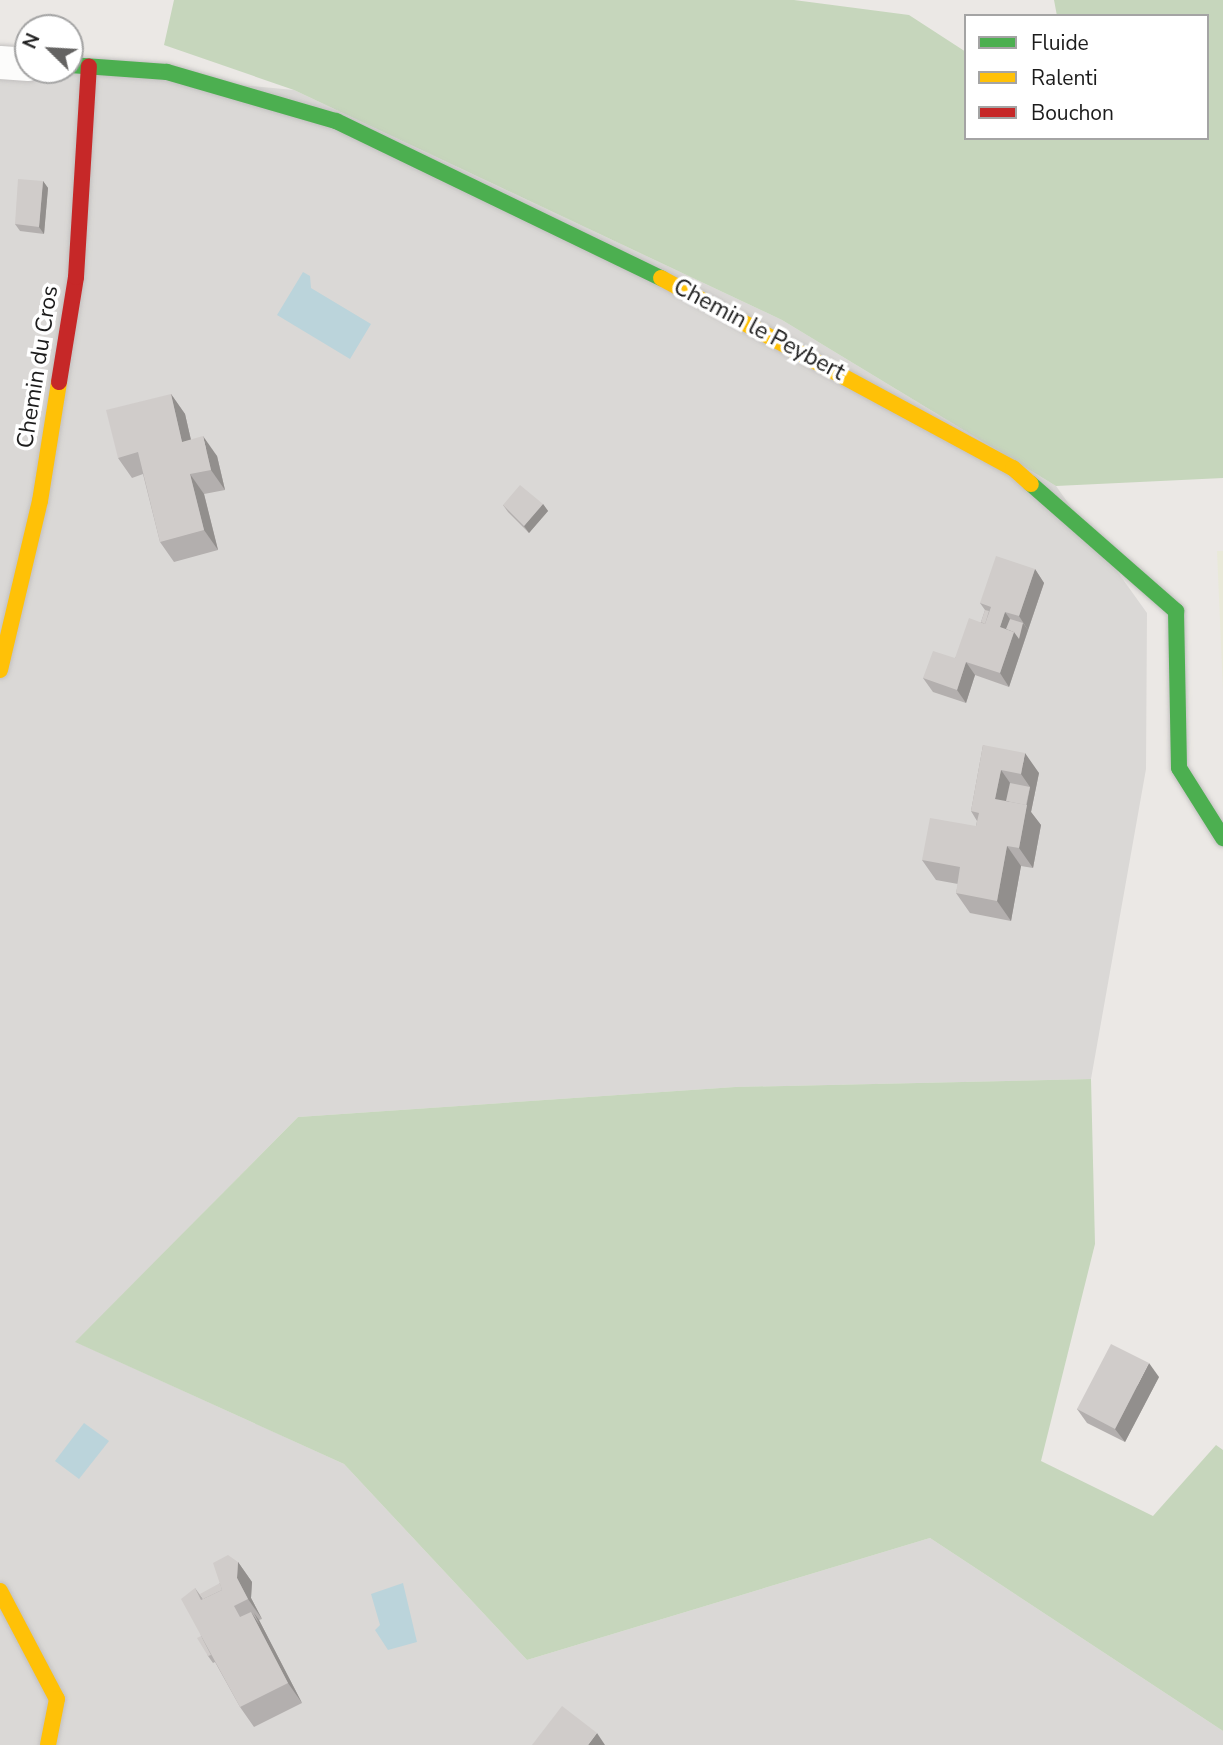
<!DOCTYPE html>
<html>
<head>
<meta charset="utf-8">
<style>
	body { margin:0 }
	#map { position:relative; width:1223px; height:1745px; overflow:hidden; background:#ebe8e5; font-family:"Nunito Sans",sans-serif }
	div>[style] { position:absolute }
	.residential>* { inset:0; background:#dad8d6 }
	.farmland>* { inset:0; background:#e9e9d9 }
	.forest>* { inset:0; background:#c6d6bc }
	.water>* { inset:0; background:#bbd4db }
	.roads { filter:drop-shadow(0 0 2px #c2c0bf) drop-shadow(0 0 2px #c2c0bf) }
	.street>* { height:33px; margin:-16.5px; padding:0 16.5px; transform-origin:16.5px; border-radius:16.5px; background:#fcfcfb }
	.fast>* { height:16px; margin:-8px; padding:0 8px; transform-origin:8px; border-radius:8px; background:#4caf50 }
	.slow>* { height:16px; margin:-8px; padding:0 8px; transform-origin:8px; border-radius:8px; background:#ffc107 }
	.jam>* { height:16px; margin:-8px; padding:0 8px; transform-origin:8px; border-radius:8px; background:#c62828 }
	.wall>* { inset:0; background:#b3afae }
	.shaded-wall>* { inset:0; background:#928f8d }
	.building>* { inset:0; background:#d0ccca }
	span { translate:-50% -50%; white-space:nowrap; text-align:center; line-height:1.15; -webkit-text-stroke:7px #fff; paint-order:stroke }
	.street-label { font-size:23px; color:#1c1c1c }
	.legend { position:absolute; left:964px; top:14px; width:245px; height:126px; box-sizing:border-box; background:#fff; border:2px solid #a4a4a4; margin:0; padding:9px 12px; list-style:none; font-size:21px; color:#1c1c1c }
	.legend li { display:flex; align-items:center; gap:14px; height:35px }
	.legend b { width:35px; border:2px solid #a4a4a4 }
	.north { position:absolute; left:14px; top:14px; width:70px; height:70px; box-sizing:border-box; background:#fff; border:2px solid #a4a4a4; border-radius:50%; rotate:294deg; font-size:19px; font-weight:700; line-height:28px; text-align:center; color:#1c1c1c }
	.north::after { content:''; display:block; margin:auto; width:24px; height:32px; background:#646362; clip-path:polygon(50% 0,100% 100%,50% 72%,0 100%) }
</style>
</head>
<body>
<div id="map">
	<div class="residential">
		<i style="clip-path:polygon(0 63px,294px 90px,782px 320px,1056px 486px,1147px 613px,1146px 769px,1091px 1079px,735px 1087px,298px 1117px,76px 1342px,344px 1464px,527px 1660px,930px 1538px,1223px 1731px,1223px 1745px,0 1745px)"></i>
	</div>
	<div class="farmland">
		<i style="clip-path:polygon(1217px 551px,1223px 551px,1223px 691px)"></i>
	</div>
	<div class="forest">
		<i style="clip-path:polygon(174px 0,794px 0,909px 15px,966px 52px,966px 138px,1207px 138px,1207px 16px,1057px 16px,1054px 0,1223px 0,1223px 478px,1056px 486px,782px 320px,294px 90px,164px 45px)"></i>
		<i style="clip-path:polygon(1091px 1079px,1095px 1244px,1041px 1461px,1153px 1516px,1216px 1445px,1223px 1450px,1223px 1731px,930px 1538px,527px 1660px,344px 1464px,75px 1342px,298px 1117px,735px 1087px)"></i>
	</div>
	<div class="water">
		<i style="clip-path:polygon(303px 272px,310px 276px,311px 288px,371px 324px,350px 359px,277px 315px)"></i>
		<i style="clip-path:polygon(84px 1423px,109px 1441px,79px 1479px,55px 1461px)"></i>
		<i style="clip-path:polygon(403px 1583px,417px 1642px,388px 1650px,375px 1630px,380px 1625px,371px 1594px)"></i>
	</div>
	<div class="roads">
		<div class="street">
			<i style="left:0;top:62px;width:28px;rotate:4deg"></i>
		</div>
		<div class="fast">
			<i style="left:70px;top:65px;width:97px;rotate:4.1deg"></i>
			<i style="left:167px;top:72px;width:176px;rotate:16.2deg"></i>
			<i style="left:336px;top:121px;width:361px;rotate:25.8deg"></i>
			<i style="left:1031px;top:484px;width:193px;rotate:41.2deg"></i>
			<i style="left:1176px;top:611px;width:157px;rotate:88.9deg"></i>
			<i style="left:1179px;top:768px;width:83px;rotate:57.8deg"></i>
		</div>
		<div class="slow">
			<i style="left:661px;top:278px;width:400px;rotate:28.4deg"></i>
			<i style="left:1013px;top:468px;width:24px;rotate:42deg"></i>
			<i style="left:0;top:670px;width:174px;rotate:-76.7deg"></i>
			<i style="left:40px;top:501px;width:121px;rotate:-80.9deg"></i>
			<i style="left:0;top:1591px;width:122px;rotate:62.2deg"></i>
			<i style="left:57px;top:1699px;width:47px;rotate:101.1deg"></i>
		</div>
		<div class="jam">
			<i style="left:59px;top:382px;width:106px;rotate:-80.8deg"></i>
			<i style="left:76px;top:277px;width:211px;rotate:-86.5deg"></i>
		</div>
	</div>
	<div class="wall">
		<i style="clip-path:polygon(43px 181px,48px 188px,44px 234px,20px 231px,15px 224px)"></i>
		<i style="clip-path:polygon(171px 394px,185px 414px,191px 440px,217px 456px,225px 490px,204px 494px,218px 550px,174px 562px,160px 542px,143px 474px,132px 478px,118px 458px)"></i>
		<i style="clip-path:polygon(543px 504px,548px 511px,529px 533px,508px 512px,503px 505px)"></i>
		<i style="clip-path:polygon(1035px 569px,1044px 583px,1009px 687px,975px 675px,966px 703px,933px 692px,923px 678px,955px 658px,981px 622px,985px 610px,980px 603px)"></i>
		<i style="clip-path:polygon(983px 745px,1039px 773px,1031px 812px,1041px 825px,1033px 868px,1021px 866px,1011px 921px,970px 913px,956px 893px,958px 884px,936px 880px,922px 860px,976px 826px,977px 821px,971px 811px)"></i>
		<i style="clip-path:polygon(1159px 1377px,1125px 1442px,1087px 1423px,1077px 1409px)"></i>
		<i style="clip-path:polygon(238px 1562px,252px 1582px,251px 1598px,262px 1619px,259px 1620px,302px 1703px,254px 1727px,240px 1707px,215px 1662px,213px 1663px,208px 1656px,201px 1636px,195px 1588px,203px 1599px,220px 1583px)"></i>
	</div>
	<div class="shaded-wall">
		<i style="clip-path:polygon(43px 181px,48px 188px,44px 234px,39px 227px)"></i>
		<i style="clip-path:polygon(171px 394px,185px 414px,196px 462px,182px 442px)"></i>
		<i style="clip-path:polygon(203px 436px,217px 456px,225px 490px,211px 470px)"></i>
		<i style="clip-path:polygon(190px 474px,204px 494px,218px 550px,204px 530px)"></i>
		<i style="clip-path:polygon(543px 504px,548px 511px,529px 533px,524px 526px)"></i>
		<i style="clip-path:polygon(1035px 569px,1044px 583px,1028px 630px,1019px 616px)"></i>
		<i style="clip-path:polygon(1005px 612px,1015px 626px,1011px 636px,1000px 627px)"></i>
		<i style="clip-path:polygon(1023px 623px,1028px 630px,1009px 687px,1000px 673px,1014px 632px)"></i>
		<i style="clip-path:polygon(966px 662px,975px 675px,966px 703px,957px 690px)"></i>
		<i style="clip-path:polygon(1025px 753px,1039px 773px,1031px 812px,1041px 825px,1033px 868px,1019px 848px,1030px 787px,1021px 774px)"></i>
		<i style="clip-path:polygon(1001px 770px,1015px 790px,1004px 812px,995px 799px)"></i>
		<i style="clip-path:polygon(1007px 846px,1021px 866px,1011px 921px,997px 901px)"></i>
		<i style="clip-path:polygon(1149px 1363px,1159px 1377px,1125px 1442px,1115px 1429px)"></i>
		<i style="clip-path:polygon(238px 1562px,252px 1582px,251px 1598px,262px 1619px,248px 1599px,237px 1578px)"></i>
		<i style="clip-path:polygon(251px 1612px,260px 1625px,254px 1613px,259px 1620px,302px 1703px,288px 1683px)"></i>
		<i style="clip-path:polygon(597px 1733px,605px 1745px,588px 1745px)"></i>
	</div>
	<div class="building">
		<i style="clip-path:polygon(18px 179px,43px 181px,39px 227px,15px 224px)"></i>
		<i style="clip-path:polygon(171px 394px,182px 442px,203px 436px,211px 470px,190px 474px,204px 530px,160px 542px,138px 452px,118px 458px,106px 410px)"></i>
		<i style="clip-path:polygon(520px 485px,543px 504px,524px 526px,503px 505px)"></i>
		<i style="clip-path:polygon(996px 556px,1035px 569px,1019px 616px,1005px 612px,1000px 627px,1014px 632px,1000px 673px,966px 662px,957px 690px,923px 678px,933px 651px,955px 658px,969px 618px,985px 624px,991px 607px,980px 603px)"></i>
		<i style="clip-path:polygon(985px 610px,989px 611px,985px 624px,981px 622px)"></i>
		<i style="clip-path:polygon(1010px 619px,1023px 623px,1019px 639px,1014px 632px,1006px 629px)"></i>
		<i style="clip-path:polygon(983px 745px,1025px 753px,1021px 774px,1001px 770px,995px 799px,1027px 805px,1019px 848px,1007px 846px,997px 901px,956px 893px,960px 867px,922px 860px,930px 818px,976px 826px,979px 813px,971px 811px)"></i>
		<i style="clip-path:polygon(1010px 783px,1030px 787px,1026px 805px,1006px 801px)"></i>
		<i style="clip-path:polygon(1111px 1344px,1149px 1363px,1115px 1429px,1077px 1409px)"></i>
		<i style="clip-path:polygon(228px 1555px,238px 1562px,237px 1578px,248px 1599px,234px 1606px,240px 1617px,251px 1612px,288px 1683px,240px 1707px,181px 1599px,195px 1588px,201px 1600px,222px 1590px,213px 1563px)"></i>
		<i style="clip-path:polygon(220px 1583px,222px 1590px,203px 1599px,200px 1594px)"></i>
		<i style="clip-path:polygon(201px 1636px,211px 1655px,208px 1656px,197px 1638px)"></i>
		<i style="clip-path:polygon(562px 1706px,597px 1733px,588px 1745px,532px 1745px)"></i>
	</div>
	<div class="street-label">
		<span style="left:759px;top:330px;rotate:28deg">Chemin le Peybert</span>
		<span style="left:38px;top:367px;rotate:-81deg">Chemin du Cros</span>
	</div>
	<ul class="legend">
	<li><b style="height:9px;background:#4caf50"></b>Fluide</li>
	<li><b style="height:9px;background:#ffc107"></b>Ralenti</li>
	<li><b style="height:9px;background:#c62828"></b>Bouchon</li>
	</ul>
	<div class="north">N</div>
</div>
</body>
</html>
